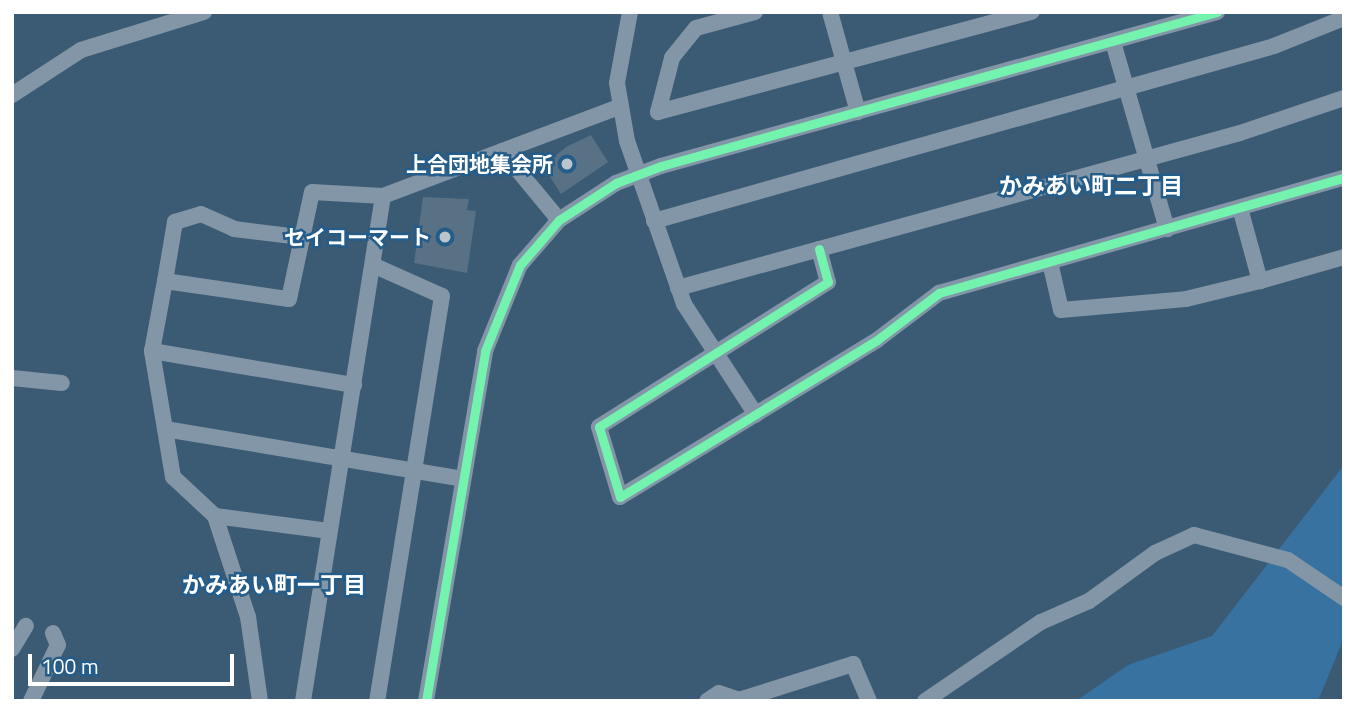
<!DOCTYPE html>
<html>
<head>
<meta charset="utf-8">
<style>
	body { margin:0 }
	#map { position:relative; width:1356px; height:713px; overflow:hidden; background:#3b5a73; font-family:"Titillium Web","Noto Sans JP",sans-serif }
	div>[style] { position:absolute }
	.green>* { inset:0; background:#3872a0 }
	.building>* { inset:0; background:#587185 }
	.minor>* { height:16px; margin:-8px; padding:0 8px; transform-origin:8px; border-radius:8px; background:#8296a7 }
	.cycleway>* { height:9px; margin:-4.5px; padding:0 4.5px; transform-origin:4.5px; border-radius:4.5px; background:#73f3ae }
	.dots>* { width:19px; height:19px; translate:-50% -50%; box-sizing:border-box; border:4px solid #245c8a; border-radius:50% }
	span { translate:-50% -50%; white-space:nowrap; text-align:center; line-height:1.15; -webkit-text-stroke:5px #245c8a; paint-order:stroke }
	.poi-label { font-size:21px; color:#fff; font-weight:700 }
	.right { translate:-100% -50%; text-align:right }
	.neighbourhood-label { font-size:23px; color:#fff; font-weight:700 }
	.frame { position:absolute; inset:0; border:14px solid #fff; pointer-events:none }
	.scale { position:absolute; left:28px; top:654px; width:206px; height:32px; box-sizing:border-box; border:4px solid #fff; border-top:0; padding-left:9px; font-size:21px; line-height:24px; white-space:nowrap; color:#fff; -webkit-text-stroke:5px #245c8a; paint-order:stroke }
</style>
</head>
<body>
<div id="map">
	<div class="green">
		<i style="clip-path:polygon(1344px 465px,1344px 638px,1318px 701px,1076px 701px,1128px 665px,1212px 636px)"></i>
	</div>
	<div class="building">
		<i style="clip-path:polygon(591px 135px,608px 162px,561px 194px,543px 166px,566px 147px)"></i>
		<i style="clip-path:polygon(423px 197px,469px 199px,467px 210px,476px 211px,467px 273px,414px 263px)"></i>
	</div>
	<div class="minor">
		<i style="left:630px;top:12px;width:72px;rotate:100.4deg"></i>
		<i style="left:617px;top:83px;width:59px;rotate:80.2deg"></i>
		<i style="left:627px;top:141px;width:173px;rotate:70.7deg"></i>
		<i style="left:684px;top:304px;width:132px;rotate:57deg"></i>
		<i style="left:755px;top:12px;width:61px;rotate:164.8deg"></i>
		<i style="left:696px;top:28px;width:38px;rotate:129deg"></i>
		<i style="left:672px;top:58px;width:56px;rotate:104.5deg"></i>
		<i style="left:658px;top:112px;width:387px;rotate:-15deg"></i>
		<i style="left:830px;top:12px;width:104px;rotate:74.4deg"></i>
		<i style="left:1113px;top:42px;width:195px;rotate:73.9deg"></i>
		<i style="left:12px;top:95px;width:82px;rotate:-33.1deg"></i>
		<i style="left:81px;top:50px;width:129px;rotate:-17.2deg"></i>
		<i style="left:502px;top:151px;width:89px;rotate:50.4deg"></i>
		<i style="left:1240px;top:208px;width:76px;rotate:74.7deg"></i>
		<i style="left:1260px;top:281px;width:87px;rotate:-15.9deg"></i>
		<i style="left:654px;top:221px;width:644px;rotate:-15.76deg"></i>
		<i style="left:1274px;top:46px;width:75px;rotate:-21.8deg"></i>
		<i style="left:819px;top:249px;width:34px;rotate:75deg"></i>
		<i style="left:828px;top:282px;width:271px;rotate:147.7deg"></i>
		<i style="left:599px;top:427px;width:73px;rotate:73.3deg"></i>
		<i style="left:620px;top:497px;width:301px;rotate:-31.4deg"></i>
		<i style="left:877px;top:340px;width:78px;rotate:-37.2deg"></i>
		<i style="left:939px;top:293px;width:421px;rotate:-15.9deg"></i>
		<i style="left:1050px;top:262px;width:49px;rotate:77.1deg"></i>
		<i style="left:1061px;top:310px;width:125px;rotate:-5deg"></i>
		<i style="left:1186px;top:299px;width:76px;rotate:-13.7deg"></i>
		<i style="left:375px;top:266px;width:73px;rotate:24.1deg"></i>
		<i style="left:442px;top:296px;width:410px;rotate:99.1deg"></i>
		<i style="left:165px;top:281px;width:60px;rotate:-80.4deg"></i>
		<i style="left:175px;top:222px;width:27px;rotate:-17deg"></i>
		<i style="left:201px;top:214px;width:36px;rotate:24deg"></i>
		<i style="left:234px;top:229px;width:65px;rotate:7deg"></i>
		<i style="left:678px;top:288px;width:583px;rotate:-15.42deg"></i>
		<i style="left:1240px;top:133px;width:110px;rotate:-18.6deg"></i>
		<i style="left:152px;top:351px;width:205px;rotate:9.6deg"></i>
		<i style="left:12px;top:378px;width:50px;rotate:5.7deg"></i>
		<i style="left:165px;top:429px;width:302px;rotate:9.5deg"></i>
		<i style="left:215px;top:516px;width:115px;rotate:7.5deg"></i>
		<i style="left:12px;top:649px;width:27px;rotate:-59deg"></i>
		<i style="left:31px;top:701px;width:62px;rotate:-64.3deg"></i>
		<i style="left:58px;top:645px;width:13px;rotate:-113deg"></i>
		<i style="left:260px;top:701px;width:85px;rotate:-98.1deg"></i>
		<i style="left:248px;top:617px;width:106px;rotate:-108.1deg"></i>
		<i style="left:215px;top:516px;width:57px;rotate:-137.1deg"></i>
		<i style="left:173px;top:477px;width:128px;rotate:-99.5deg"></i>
		<i style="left:152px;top:351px;width:71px;rotate:-79.5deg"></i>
		<i style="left:165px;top:281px;width:125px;rotate:8.3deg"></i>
		<i style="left:289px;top:299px;width:109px;rotate:-77.9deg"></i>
		<i style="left:312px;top:192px;width:71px;rotate:3.2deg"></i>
		<i style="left:303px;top:701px;width:511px;rotate:-81deg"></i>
		<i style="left:383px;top:196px;width:252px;rotate:-20.7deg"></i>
		<i style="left:426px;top:701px;width:355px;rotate:-80.4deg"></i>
		<i style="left:485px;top:351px;width:93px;rotate:-67.9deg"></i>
		<i style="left:520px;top:265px;width:60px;rotate:-49.1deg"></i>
		<i style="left:559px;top:220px;width:68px;rotate:-33deg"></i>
		<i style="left:616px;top:183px;width:48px;rotate:-20.7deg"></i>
		<i style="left:661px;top:166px;width:577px;rotate:-15.48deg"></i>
		<i style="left:707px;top:701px;width:14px;rotate:-34deg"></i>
		<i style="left:719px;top:693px;width:21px;rotate:19deg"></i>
		<i style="left:739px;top:700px;width:120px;rotate:-17.5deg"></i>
		<i style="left:853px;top:664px;width:40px;rotate:66.6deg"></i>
		<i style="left:925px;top:701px;width:140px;rotate:-34.3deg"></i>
		<i style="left:1041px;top:622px;width:52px;rotate:-23.6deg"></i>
		<i style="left:1089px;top:601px;width:82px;rotate:-36deg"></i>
		<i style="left:1155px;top:553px;width:43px;rotate:-24.8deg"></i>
		<i style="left:1194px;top:535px;width:97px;rotate:14.9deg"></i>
		<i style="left:1288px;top:560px;width:68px;rotate:34.2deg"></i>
	</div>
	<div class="cycleway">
		<i style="left:819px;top:249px;width:34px;rotate:75deg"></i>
		<i style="left:828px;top:282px;width:271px;rotate:147.7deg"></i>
		<i style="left:599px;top:427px;width:73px;rotate:73.3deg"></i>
		<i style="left:620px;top:497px;width:301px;rotate:-31.4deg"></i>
		<i style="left:877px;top:340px;width:78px;rotate:-37.2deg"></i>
		<i style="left:939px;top:293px;width:421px;rotate:-15.9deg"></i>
		<i style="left:426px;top:701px;width:355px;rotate:-80.4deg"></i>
		<i style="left:485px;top:351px;width:93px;rotate:-67.9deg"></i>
		<i style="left:520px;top:265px;width:60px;rotate:-49.1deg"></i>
		<i style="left:559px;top:220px;width:68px;rotate:-33deg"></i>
		<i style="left:616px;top:183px;width:48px;rotate:-20.7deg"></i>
		<i style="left:661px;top:166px;width:577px;rotate:-15.48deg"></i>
	</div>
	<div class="dots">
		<i style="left:567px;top:164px;background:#bac5ce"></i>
		<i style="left:445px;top:237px;background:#bac5ce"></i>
	</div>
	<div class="poi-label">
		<span class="right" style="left:553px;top:164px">上合団地集会所</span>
		<span class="right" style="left:431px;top:237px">セイコーマート</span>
	</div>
	<div class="neighbourhood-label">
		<span style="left:1091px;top:186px">かみあい町二丁目</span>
		<span style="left:274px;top:585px">かみあい町一丁目</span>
	</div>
	<div class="frame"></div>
	<div class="scale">100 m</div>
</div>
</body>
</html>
